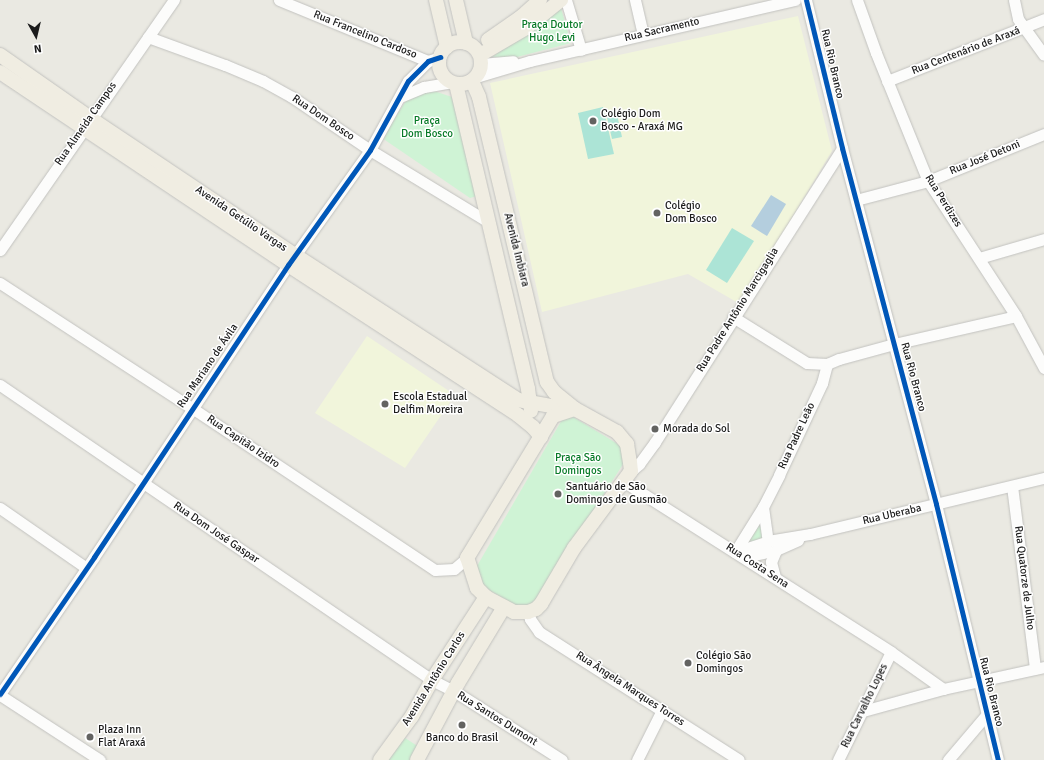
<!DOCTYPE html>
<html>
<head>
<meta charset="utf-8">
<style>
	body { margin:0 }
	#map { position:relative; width:1044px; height:760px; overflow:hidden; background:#eae9e2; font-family:Signika,sans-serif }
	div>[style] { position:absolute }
	.education>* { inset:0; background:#f1f5db }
	.park>* { inset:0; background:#cff3d5 }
	.pitch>* { inset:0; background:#ace4d6 }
	.water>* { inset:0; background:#b4cede }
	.roads { filter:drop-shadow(0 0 1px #c2c2bf) drop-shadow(0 0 1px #c2c2bf) }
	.minor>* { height:11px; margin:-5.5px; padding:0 5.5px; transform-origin:5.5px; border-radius:5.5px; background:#fcfcfb }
	.major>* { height:14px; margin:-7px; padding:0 7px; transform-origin:7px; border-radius:7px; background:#f0ede2 }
	.major>.ring { margin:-7px; padding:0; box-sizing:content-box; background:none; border:14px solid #f0ede2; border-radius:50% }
	.cycleway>* { height:5px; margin:-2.5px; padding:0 2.5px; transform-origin:2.5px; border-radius:2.5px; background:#0057b8 }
	.dots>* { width:11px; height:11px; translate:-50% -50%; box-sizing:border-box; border:2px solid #fff; border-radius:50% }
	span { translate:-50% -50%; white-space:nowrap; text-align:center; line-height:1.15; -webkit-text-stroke:3px #fff; paint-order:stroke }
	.park-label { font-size:11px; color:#077a27 }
	.street-label { font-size:11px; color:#1b1b1b }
	.poi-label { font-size:11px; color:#1b1b1b }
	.left { translate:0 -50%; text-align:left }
	.north { position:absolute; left:16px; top:16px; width:40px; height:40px; -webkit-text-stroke:3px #fff; paint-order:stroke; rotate:172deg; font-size:11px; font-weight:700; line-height:16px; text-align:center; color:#1b1b1b }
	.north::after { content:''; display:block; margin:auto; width:14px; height:18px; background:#1b1b1b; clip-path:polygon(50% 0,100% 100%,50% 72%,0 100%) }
</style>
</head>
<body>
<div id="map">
	<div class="education">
		<i style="clip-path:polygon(798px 16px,832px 151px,740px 304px,688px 274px,542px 312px,490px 83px)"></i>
		<i style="clip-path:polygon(367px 336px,455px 395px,405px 468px,315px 413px)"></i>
	</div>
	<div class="park">
		<i style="clip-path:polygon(561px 8px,571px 43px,513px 58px,492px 57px)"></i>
		<i style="clip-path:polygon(434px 91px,452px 97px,477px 196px,470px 198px,382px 138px,409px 96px)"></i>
		<i style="clip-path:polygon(570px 415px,621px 446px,625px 461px,537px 599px,530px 605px,520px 609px,481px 585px,477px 566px,563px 418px)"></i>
		<i style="clip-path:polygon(761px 520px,763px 539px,749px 542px,747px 539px)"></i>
		<i style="clip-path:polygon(402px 736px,419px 747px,412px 760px,387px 760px)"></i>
	</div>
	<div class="pitch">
		<i style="clip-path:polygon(603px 107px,614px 154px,588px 159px,578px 113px)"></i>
		<i style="clip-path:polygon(616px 110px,622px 137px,612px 139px,606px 113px)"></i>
		<i style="clip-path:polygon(732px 228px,754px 241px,727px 283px,706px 270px)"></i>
	</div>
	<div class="water">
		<i style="clip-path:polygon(771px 195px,786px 204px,767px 236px,751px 226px)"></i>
	</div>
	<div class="roads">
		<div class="minor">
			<i style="left:279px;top:0;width:161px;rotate:22.3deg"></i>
			<i style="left:566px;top:0;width:52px;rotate:73.3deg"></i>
			<i style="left:635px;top:0;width:35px;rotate:77deg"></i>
			<i style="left:806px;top:0;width:152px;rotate:76.3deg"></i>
			<i style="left:842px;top:148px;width:368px;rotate:75.2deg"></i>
			<i style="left:936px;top:504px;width:263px;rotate:76.4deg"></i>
			<i style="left:857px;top:0;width:56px;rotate:70.3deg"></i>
			<i style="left:876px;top:53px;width:138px;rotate:67.9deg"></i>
			<i style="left:928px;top:181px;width:161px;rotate:56.9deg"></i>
			<i style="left:1016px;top:316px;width:59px;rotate:61.7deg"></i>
			<i style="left:1014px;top:0;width:19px;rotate:78deg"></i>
			<i style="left:1018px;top:19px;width:44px;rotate:54.2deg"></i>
			<i style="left:148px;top:37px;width:82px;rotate:20deg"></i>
			<i style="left:225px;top:65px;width:41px;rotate:22.8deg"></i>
			<i style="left:263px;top:81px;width:33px;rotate:29deg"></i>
			<i style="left:292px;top:97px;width:94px;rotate:34.2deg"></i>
			<i style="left:370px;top:150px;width:137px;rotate:31.3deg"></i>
			<i style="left:481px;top:64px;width:32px;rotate:-5deg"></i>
			<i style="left:476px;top:77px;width:56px;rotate:-16.5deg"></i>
			<i style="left:530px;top:61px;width:272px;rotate:-13deg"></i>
			<i style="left:887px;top:81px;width:169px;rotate:-21.5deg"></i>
			<i style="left:400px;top:97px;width:26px;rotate:-23deg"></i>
			<i style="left:424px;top:87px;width:27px;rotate:-10deg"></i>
			<i style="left:856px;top:200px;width:74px;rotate:-14.8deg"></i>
			<i style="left:928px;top:181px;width:125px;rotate:-22.1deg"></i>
			<i style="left:0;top:250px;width:305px;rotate:-55.2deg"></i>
			<i style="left:979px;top:258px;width:68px;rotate:-16.3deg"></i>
			<i style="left:0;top:283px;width:229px;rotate:33.1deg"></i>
			<i style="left:192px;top:408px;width:292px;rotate:33.7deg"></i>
			<i style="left:435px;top:570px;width:19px;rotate:-3deg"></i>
			<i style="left:454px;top:569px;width:17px;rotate:-40deg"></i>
			<i style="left:733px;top:317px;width:87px;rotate:31.9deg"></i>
			<i style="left:807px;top:363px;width:20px;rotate:3deg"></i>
			<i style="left:827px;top:364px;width:13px;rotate:-23deg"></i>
			<i style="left:839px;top:359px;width:57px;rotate:-15.3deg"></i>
			<i style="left:894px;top:344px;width:125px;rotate:-12.9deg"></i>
			<i style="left:0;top:385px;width:523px;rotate:34.33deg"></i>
			<i style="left:432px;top:680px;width:25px;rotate:27deg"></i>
			<i style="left:454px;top:691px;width:128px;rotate:32.6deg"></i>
			<i style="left:631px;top:471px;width:11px;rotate:-41deg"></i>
			<i style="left:639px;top:464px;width:27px;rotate:-54deg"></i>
			<i style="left:655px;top:442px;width:348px;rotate:-57.5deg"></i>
			<i style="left:623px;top:481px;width:318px;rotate:32.5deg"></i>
			<i style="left:891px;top:652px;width:64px;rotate:35.4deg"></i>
			<i style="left:1012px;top:486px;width:184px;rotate:82.8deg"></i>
			<i style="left:763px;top:507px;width:34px;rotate:82deg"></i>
			<i style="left:0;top:508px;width:103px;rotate:34.8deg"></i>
			<i style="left:735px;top:552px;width:35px;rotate:-18deg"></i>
			<i style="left:768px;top:541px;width:43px;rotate:-9.5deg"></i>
			<i style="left:810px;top:534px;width:241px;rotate:-13.5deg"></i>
			<i style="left:735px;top:552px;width:53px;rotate:-58.1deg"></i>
			<i style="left:763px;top:507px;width:36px;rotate:-63deg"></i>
			<i style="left:779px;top:475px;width:102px;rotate:-64.9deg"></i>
			<i style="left:822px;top:383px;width:20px;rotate:-75deg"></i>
			<i style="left:744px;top:557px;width:33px;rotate:-12deg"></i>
			<i style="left:776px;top:550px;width:24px;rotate:-24deg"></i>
			<i style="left:775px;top:577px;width:16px;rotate:-105deg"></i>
			<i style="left:771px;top:562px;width:13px;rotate:-67deg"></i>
			<i style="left:528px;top:612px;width:7px;rotate:74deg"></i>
			<i style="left:530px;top:619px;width:16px;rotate:55deg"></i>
			<i style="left:539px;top:632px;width:237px;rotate:32.6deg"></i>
			<i style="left:0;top:694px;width:166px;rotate:-55.5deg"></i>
			<i style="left:94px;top:557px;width:351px;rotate:-56.4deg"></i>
			<i style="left:288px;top:265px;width:141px;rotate:-54.5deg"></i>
			<i style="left:370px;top:150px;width:79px;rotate:-61.2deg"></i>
			<i style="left:408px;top:81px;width:28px;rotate:-45deg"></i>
			<i style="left:428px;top:61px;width:13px;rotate:-18deg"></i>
			<i style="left:0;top:695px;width:119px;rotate:33deg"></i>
			<i style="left:863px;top:711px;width:83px;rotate:-15.4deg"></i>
			<i style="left:943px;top:689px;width:103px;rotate:-12.3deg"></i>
			<i style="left:637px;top:760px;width:56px;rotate:-63.4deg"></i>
			<i style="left:838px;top:760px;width:120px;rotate:-63.9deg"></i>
			<i style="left:948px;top:760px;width:60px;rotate:-49.7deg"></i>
		</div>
		<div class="major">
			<i style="left:436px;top:0;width:48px;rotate:76.8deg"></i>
			<i style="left:456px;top:0;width:44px;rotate:76.9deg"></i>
			<i style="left:488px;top:40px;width:39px;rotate:-35deg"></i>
			<i style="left:520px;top:18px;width:27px;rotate:-42deg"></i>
			<i class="ring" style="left:439px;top:42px;width:28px;height:28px"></i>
			<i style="left:0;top:55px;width:110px;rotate:35deg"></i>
			<i style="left:90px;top:118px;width:247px;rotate:33.8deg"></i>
			<i style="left:295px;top:255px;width:266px;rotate:33deg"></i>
			<i style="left:518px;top:400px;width:51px;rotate:10.2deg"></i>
			<i style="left:480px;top:55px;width:53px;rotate:-30.4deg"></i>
			<i style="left:526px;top:28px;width:45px;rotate:-38.7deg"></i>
			<i style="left:0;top:72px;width:347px;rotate:33.8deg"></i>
			<i style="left:288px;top:265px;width:275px;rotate:33.1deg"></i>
			<i style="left:518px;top:415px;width:19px;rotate:39deg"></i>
			<i style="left:533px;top:427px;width:13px;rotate:51deg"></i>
			<i style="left:472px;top:81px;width:17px;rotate:66deg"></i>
			<i style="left:479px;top:97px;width:293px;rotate:76.6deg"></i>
			<i style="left:547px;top:382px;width:12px;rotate:55deg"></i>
			<i style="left:554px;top:392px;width:27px;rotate:39deg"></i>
			<i style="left:575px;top:409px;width:48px;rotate:28.7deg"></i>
			<i style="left:617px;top:432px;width:16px;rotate:50deg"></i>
			<i style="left:627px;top:444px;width:18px;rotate:81deg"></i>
			<i style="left:630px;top:462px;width:9px;rotate:84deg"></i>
			<i style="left:631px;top:471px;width:96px;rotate:126.5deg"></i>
			<i style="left:574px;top:548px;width:65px;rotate:120.5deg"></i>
			<i style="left:541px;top:604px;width:7px;rotate:135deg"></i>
			<i style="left:536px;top:609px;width:9px;rotate:159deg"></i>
			<i style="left:528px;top:612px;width:14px;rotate:180deg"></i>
			<i style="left:514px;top:612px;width:32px;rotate:-152deg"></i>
			<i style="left:486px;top:597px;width:13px;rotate:-135deg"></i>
			<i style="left:477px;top:588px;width:32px;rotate:-108deg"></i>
			<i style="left:467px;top:558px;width:166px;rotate:-58.8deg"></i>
			<i style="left:553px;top:416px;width:23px;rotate:-18deg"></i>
			<i style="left:456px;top:84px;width:313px;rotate:76.7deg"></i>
			<i style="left:528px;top:389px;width:22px;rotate:82deg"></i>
			<i style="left:380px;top:760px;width:54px;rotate:-54deg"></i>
			<i style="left:412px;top:716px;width:41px;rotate:-60.9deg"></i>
			<i style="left:432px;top:680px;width:99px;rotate:-57deg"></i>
			<i style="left:417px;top:760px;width:87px;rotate:-62deg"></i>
			<i style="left:458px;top:683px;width:89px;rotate:-58.8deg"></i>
		</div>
	</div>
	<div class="cycleway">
		<i style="left:806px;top:0;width:152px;rotate:76.3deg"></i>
		<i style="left:842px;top:148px;width:368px;rotate:75.2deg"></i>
		<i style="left:936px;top:504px;width:263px;rotate:76.4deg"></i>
		<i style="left:0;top:694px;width:166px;rotate:-55.5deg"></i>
		<i style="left:94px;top:557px;width:351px;rotate:-56.4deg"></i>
		<i style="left:288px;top:265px;width:141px;rotate:-54.5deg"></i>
		<i style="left:370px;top:150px;width:79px;rotate:-61.2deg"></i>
		<i style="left:408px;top:81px;width:28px;rotate:-45deg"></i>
		<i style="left:428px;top:61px;width:13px;rotate:-18deg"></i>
	</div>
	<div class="dots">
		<i style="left:593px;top:121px;background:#636361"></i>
		<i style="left:657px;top:213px;background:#636361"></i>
		<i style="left:385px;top:404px;background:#636361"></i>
		<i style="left:655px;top:429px;background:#636361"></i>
		<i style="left:558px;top:494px;background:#636361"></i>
		<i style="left:688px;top:663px;background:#636361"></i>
		<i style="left:462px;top:725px;background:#636361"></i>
		<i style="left:90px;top:737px;background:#636361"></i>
	</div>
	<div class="park-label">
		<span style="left:552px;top:32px">Praça Doutor<br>Hugo Levi</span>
		<span style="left:427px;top:128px">Praça<br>Dom Bosco</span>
		<span style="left:578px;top:465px">Praça São<br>Domingos</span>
	</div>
	<div class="street-label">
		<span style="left:662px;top:30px;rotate:-13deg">Rua Sacramento</span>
		<span style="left:365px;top:35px;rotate:22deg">Rua Francelino Cardoso</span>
		<span style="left:966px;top:51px;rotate:-21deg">Rua Centenário de Araxá</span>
		<span style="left:832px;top:64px;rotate:77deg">Rua Rio Branco</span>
		<span style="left:323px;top:118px;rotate:34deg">Rua Dom Bosco</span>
		<span style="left:86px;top:124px;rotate:-55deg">Rua Almeida Campos</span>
		<span style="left:985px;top:158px;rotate:-22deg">Rua José Detoni</span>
		<span style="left:943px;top:201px;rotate:58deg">Rua Perdizes</span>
		<span style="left:241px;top:219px;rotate:34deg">Avenida Getúlio Vargas</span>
		<span style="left:516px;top:250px;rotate:76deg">Avenida Imbiara</span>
		<span style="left:738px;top:310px;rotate:-58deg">Rua Padre Antônio Marcigaglia</span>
		<span style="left:208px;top:366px;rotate:-56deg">Rua Mariano de Ávila</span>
		<span style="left:913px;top:377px;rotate:75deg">Rua Rio Branco</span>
		<span style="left:797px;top:436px;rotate:-65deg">Rua Padre Leão</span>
		<span style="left:243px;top:442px;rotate:34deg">Rua Capitão Izidro</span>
		<span style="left:892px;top:515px;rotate:-13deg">Rua Uberaba</span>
		<span style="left:216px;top:533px;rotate:34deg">Rua Dom José Gaspar</span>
		<span style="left:757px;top:566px;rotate:33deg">Rua Costa Sena</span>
		<span style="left:1024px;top:578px;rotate:83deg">Rua Quatorze de Julho</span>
		<span style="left:434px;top:679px;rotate:-58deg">Avenida Antônio Carlos</span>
		<span style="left:630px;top:689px;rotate:33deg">Rua Ângela Marques Torres</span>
		<span style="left:991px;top:692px;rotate:76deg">Rua Rio Branco</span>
		<span style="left:865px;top:706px;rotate:-64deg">Rua Carvalho Lopes</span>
		<span style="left:497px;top:719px;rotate:32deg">Rua Santos Dumont</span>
	</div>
	<div class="poi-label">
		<span class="left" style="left:601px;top:121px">Colégio Dom<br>Bosco - Araxá MG</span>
		<span class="left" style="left:665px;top:213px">Colégio<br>Dom Bosco</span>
		<span class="left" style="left:393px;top:404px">Escola Estadual<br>Delfim Moreira</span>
		<span class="left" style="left:663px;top:429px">Morada do Sol</span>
		<span class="left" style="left:566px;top:494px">Santuário de São<br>Domingos de Gusmão</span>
		<span class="left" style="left:696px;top:663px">Colégio São<br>Domingos</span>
		<span class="left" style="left:98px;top:737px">Plaza Inn<br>Flat Araxá</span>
		<span style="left:462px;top:738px">Banco do Brasil</span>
	</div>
	<div class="north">N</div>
</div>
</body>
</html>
